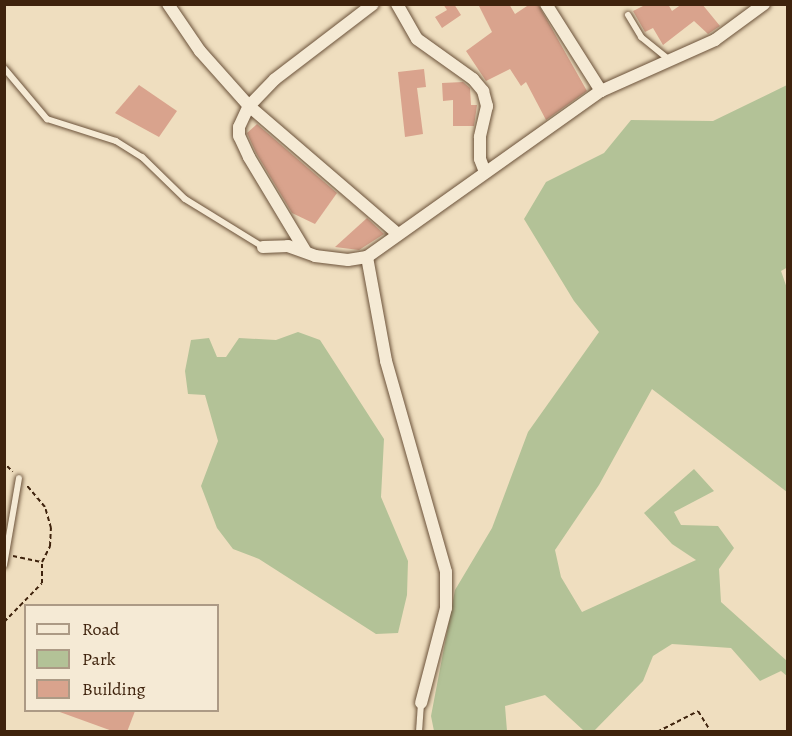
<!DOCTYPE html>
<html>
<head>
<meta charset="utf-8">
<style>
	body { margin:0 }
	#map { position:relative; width:792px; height:736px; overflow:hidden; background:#efdebf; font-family:Alegreya,serif }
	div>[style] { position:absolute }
	.green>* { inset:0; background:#b3c297 }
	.building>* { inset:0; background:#d9a38d }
	.path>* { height:2px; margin-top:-1px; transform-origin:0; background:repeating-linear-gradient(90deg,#3f230d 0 4.5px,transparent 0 7.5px) }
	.roads { filter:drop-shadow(0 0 2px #6b523a) drop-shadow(0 0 2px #6b523a) }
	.lane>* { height:6px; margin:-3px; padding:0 3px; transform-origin:3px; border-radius:3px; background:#f5ead5 }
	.street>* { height:12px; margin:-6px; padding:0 6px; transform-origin:6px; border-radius:6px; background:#f5ead5 }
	span { translate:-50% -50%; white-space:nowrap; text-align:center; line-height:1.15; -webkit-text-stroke:6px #f5ead5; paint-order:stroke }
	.frame { position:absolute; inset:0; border:6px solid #3f230d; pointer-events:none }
	.legend { position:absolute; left:24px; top:604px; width:195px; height:108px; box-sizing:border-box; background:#f5ead5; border:2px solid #ac9a85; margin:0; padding:8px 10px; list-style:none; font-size:18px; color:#3f230d }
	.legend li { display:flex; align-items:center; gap:12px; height:30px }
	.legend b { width:30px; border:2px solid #ac9a85 }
</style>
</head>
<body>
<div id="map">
	<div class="green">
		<i style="clip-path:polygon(787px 85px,788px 267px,781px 271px,788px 291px,787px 492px,652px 389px,599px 485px,555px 550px,561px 577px,582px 612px,696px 560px,672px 544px,644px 513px,694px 469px,714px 491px,674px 512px,681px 525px,718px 526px,734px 548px,719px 569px,721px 602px,787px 661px,787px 676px,781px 671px,760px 681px,731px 648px,672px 644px,653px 656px,643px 681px,594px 731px,583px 730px,545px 695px,505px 706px,507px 731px,434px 731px,431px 716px,455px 590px,492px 528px,528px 432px,599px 332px,574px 301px,524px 219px,546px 182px,604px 153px,631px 120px,713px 121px)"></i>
		<i style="clip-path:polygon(298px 332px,320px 340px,384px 439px,381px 497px,408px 561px,407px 595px,398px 633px,376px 634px,259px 559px,233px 549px,217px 528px,201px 486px,218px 441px,205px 395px,188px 394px,185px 371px,191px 340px,209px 338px,217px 357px,226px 357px,239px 338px,276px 340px)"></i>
	</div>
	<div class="building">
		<i style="clip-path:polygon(443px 4px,454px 4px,461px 15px,442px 28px,435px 17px,447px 10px)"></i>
		<i style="clip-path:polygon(478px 4px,509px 4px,515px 14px,530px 4px,538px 4px,587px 91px,546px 120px,526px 82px,521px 86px,510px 69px,486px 81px,466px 51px,492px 32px)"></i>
		<i style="clip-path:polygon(647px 4px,668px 4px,672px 11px,682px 4px,702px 4px,720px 26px,708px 34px,694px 21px,663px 45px,653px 28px,645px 32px,633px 11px)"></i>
		<i style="clip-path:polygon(424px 69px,426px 87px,417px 88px,423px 134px,405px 137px,398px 72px)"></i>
		<i style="clip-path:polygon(463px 82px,470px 88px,471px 105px,477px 105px,474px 126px,453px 126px,453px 100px,443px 101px,442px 83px)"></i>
		<i style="clip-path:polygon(139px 85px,177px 111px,159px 137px,115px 113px)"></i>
		<i style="clip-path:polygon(257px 124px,337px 193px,315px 224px,292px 213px,256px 153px,247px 133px)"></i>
		<i style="clip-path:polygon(367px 218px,384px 234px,359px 250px,335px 247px)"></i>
		<i style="clip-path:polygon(57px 711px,135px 711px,127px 732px,115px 732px)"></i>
	</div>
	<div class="path">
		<i style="left:4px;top:444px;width:25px;rotate:90deg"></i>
		<i style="left:7px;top:466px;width:8px;rotate:45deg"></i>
		<i style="left:13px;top:556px;width:30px;rotate:12deg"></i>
		<i style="left:42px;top:562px;width:18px;rotate:-63deg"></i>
		<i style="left:50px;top:546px;width:18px;rotate:-87deg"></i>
		<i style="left:51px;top:528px;width:22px;rotate:-106deg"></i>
		<i style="left:45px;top:507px;width:30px;rotate:-130deg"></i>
		<i style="left:4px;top:622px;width:54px;rotate:-45.7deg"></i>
		<i style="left:42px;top:583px;width:21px;rotate:-90deg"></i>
		<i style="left:657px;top:732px;width:46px;rotate:-27.1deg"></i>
		<i style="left:698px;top:711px;width:25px;rotate:58deg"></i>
	</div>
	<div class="roads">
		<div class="lane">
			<i style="left:628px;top:15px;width:26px;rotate:59deg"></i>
			<i style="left:641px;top:37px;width:36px;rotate:39deg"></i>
			<i style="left:4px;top:68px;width:67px;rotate:49.9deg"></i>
			<i style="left:47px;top:119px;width:72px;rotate:17.7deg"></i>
			<i style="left:116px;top:141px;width:31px;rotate:32deg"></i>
			<i style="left:142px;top:157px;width:60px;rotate:44.3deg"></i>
			<i style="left:185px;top:199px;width:92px;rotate:31.6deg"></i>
			<i style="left:4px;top:565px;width:88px;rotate:-80.2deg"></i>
			<i style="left:419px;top:732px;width:29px;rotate:-86deg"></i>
		</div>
		<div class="street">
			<i style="left:168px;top:4px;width:57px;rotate:55.8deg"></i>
			<i style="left:200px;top:51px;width:74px;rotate:48.3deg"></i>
			<i style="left:249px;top:106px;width:196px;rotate:40.7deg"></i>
			<i style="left:397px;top:4px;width:40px;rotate:60.3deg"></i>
			<i style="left:417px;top:39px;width:69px;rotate:35.5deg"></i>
			<i style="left:473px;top:79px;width:16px;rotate:50deg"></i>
			<i style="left:483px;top:91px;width:16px;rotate:75deg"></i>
			<i style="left:487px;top:106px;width:32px;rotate:103deg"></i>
			<i style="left:480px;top:137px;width:22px;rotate:90deg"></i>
			<i style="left:480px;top:159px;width:14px;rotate:69deg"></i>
			<i style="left:546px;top:4px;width:103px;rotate:57.7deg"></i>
			<i style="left:263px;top:247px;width:25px;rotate:-2deg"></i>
			<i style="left:288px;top:246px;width:29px;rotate:20deg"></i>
			<i style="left:315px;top:256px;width:33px;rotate:7deg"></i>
			<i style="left:348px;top:260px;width:19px;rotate:-9deg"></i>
			<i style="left:367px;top:257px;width:287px;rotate:-35.4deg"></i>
			<i style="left:601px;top:91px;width:125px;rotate:-24.1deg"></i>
			<i style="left:715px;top:40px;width:61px;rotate:-36.3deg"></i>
			<i style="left:306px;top:252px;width:111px;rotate:-121deg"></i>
			<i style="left:249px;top:157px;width:23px;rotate:-115deg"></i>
			<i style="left:239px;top:136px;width:9px;rotate:-90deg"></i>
			<i style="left:239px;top:127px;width:23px;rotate:-65deg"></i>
			<i style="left:249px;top:106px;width:37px;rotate:-46deg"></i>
			<i style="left:275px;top:79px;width:123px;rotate:-37.4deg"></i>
			<i style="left:367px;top:257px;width:106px;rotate:79.6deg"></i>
			<i style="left:386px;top:361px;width:219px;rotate:74.1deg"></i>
			<i style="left:446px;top:572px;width:36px;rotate:90deg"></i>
			<i style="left:446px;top:608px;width:98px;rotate:104.7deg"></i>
		</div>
	</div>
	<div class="frame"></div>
	<ul class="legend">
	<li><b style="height:8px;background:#f5ead5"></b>Road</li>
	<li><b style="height:16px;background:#b3c297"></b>Park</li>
	<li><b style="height:16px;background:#d9a38d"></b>Building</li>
	</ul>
</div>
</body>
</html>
